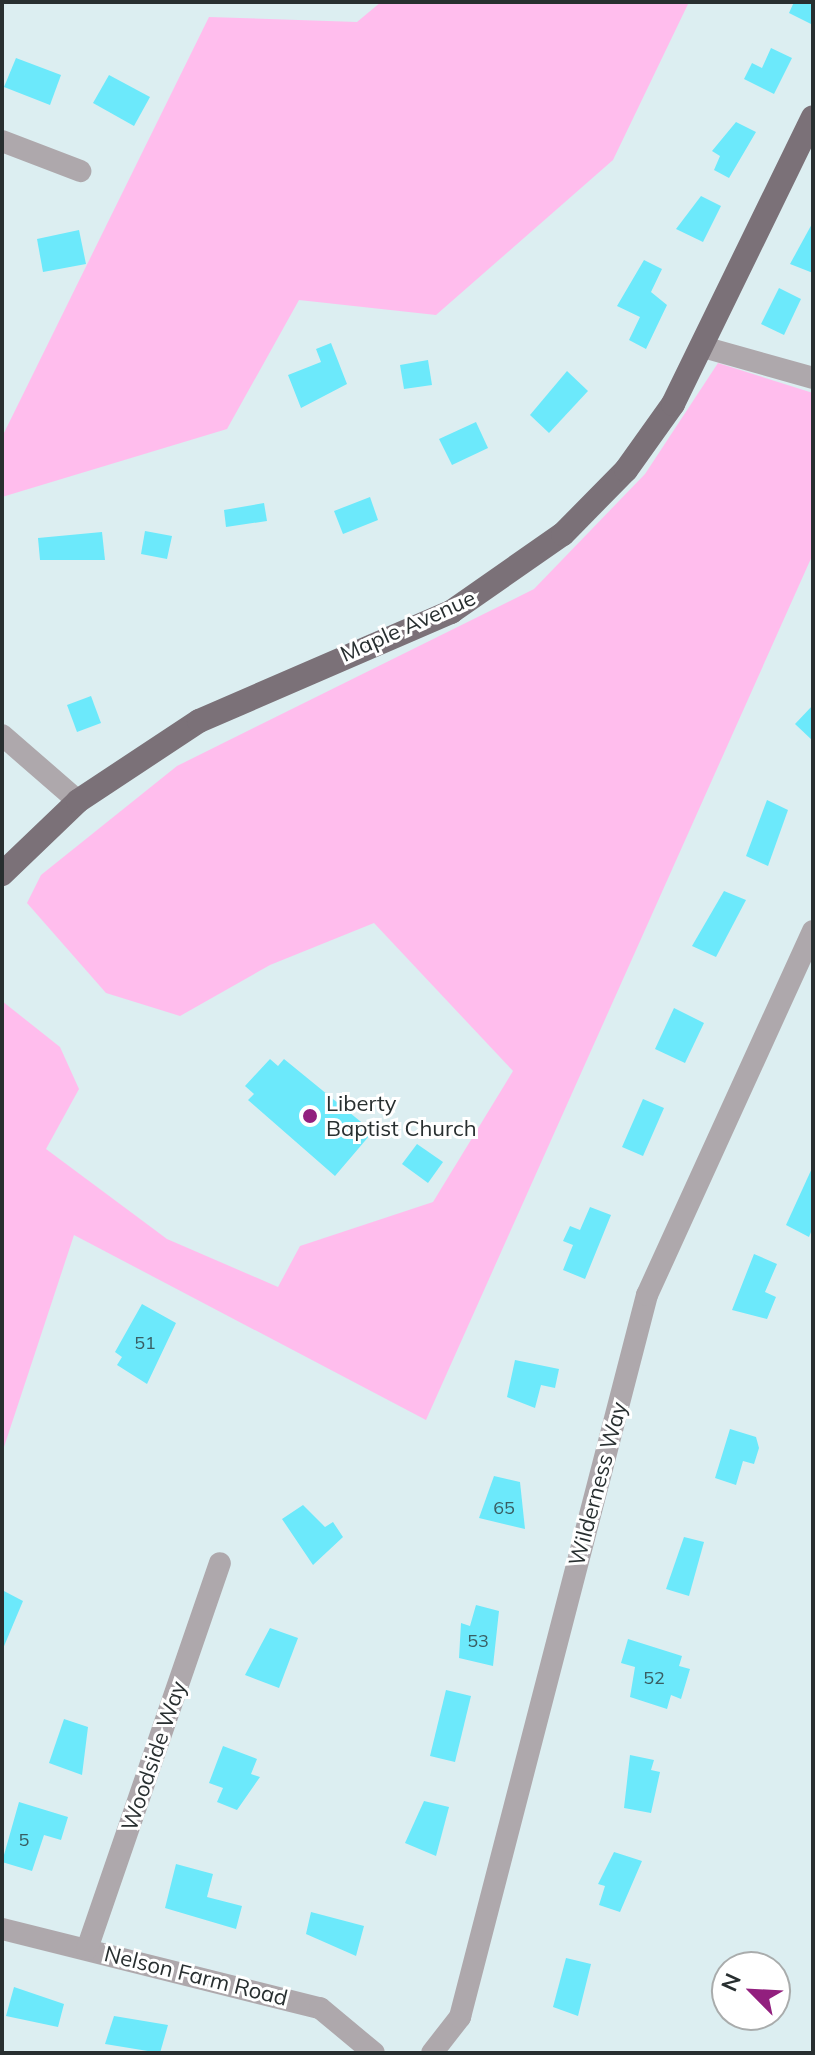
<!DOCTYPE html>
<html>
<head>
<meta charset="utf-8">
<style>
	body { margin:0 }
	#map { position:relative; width:815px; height:2055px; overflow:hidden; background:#dceef1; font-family:Mulish,sans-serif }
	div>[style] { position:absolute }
	.green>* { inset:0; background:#ffbded }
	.building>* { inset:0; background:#6ce9fb }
	.minor>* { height:22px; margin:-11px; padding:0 11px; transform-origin:11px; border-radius:11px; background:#aea8ac }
	.major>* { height:24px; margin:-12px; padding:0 12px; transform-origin:12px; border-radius:12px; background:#7b7178 }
	.dots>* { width:22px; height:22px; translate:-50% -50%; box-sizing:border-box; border:4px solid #fff; border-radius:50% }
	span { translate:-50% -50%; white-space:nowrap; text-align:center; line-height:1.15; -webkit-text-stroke:6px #fff; paint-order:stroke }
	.number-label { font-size:18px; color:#395e63 }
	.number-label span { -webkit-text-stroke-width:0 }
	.street-label { font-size:22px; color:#282f30 }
	.poi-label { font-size:22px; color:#282f30 }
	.left { translate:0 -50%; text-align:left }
	.frame { position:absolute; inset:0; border:4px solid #282f30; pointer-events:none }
	.north { position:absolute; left:711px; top:1951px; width:80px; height:80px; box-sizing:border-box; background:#fff; border:2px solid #a9acac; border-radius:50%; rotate:294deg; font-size:22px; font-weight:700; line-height:32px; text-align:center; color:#282f30 }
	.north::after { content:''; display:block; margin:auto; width:28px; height:36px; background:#921f7e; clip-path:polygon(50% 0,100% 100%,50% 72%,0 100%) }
</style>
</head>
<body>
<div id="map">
	<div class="green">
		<i style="clip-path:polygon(381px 2px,689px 2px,613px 160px,436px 315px,299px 300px,227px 429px,2px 497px,2px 437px,209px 17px,357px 22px)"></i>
		<i style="clip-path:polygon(718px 363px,813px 393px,813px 554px,426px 1420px,74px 1235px,2px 1453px,2px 1001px,60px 1047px,79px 1089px,46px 1149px,167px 1239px,278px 1287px,300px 1246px,433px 1202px,513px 1071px,374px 923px,270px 965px,180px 1016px,106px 993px,27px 903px,41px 875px,177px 766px,534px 589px,645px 474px)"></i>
	</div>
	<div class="building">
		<i style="clip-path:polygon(794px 2px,813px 2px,813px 25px,789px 13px)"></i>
		<i style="clip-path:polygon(771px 48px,792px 58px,774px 94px,744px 79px,752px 63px,762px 68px)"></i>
		<i style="clip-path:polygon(16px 58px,61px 75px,50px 105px,4px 87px)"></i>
		<i style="clip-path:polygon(109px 75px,150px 97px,134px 126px,93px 103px)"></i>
		<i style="clip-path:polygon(736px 122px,756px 132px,729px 178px,714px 170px,720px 156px,712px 151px)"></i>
		<i style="clip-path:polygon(701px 196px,721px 206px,703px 242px,676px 229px)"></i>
		<i style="clip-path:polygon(813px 222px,813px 273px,790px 264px)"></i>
		<i style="clip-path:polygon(79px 230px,86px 264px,43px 272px,37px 239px)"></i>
		<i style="clip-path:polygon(644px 260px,662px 269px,651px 292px,667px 305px,646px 349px,629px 340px,640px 317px,617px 306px)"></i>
		<i style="clip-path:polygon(779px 288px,801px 299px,784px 335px,761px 324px)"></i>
		<i style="clip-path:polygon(331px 343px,347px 384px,301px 408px,288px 375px,321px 362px,316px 349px)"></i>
		<i style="clip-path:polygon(428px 360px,432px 385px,404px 389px,400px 365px)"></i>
		<i style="clip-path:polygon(567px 371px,588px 391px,549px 433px,530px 415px)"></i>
		<i style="clip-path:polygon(476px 422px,488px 448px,452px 465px,439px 439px)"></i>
		<i style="clip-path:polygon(370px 497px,378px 520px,343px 534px,334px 511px)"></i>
		<i style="clip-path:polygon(264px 503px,267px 521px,226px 527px,224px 510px)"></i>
		<i style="clip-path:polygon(145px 531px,172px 536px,167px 559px,141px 554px)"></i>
		<i style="clip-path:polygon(102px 532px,105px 560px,40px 560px,38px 538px)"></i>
		<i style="clip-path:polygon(91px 696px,101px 723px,77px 732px,67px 705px)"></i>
		<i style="clip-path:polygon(813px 705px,813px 741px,795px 724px)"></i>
		<i style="clip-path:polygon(767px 800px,788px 810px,768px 866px,746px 856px)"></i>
		<i style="clip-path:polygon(724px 891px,746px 900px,716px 957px,692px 946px)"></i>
		<i style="clip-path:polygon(674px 1008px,704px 1023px,685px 1063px,655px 1049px)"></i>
		<i style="clip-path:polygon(270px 1059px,278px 1066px,284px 1059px,366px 1126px,370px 1135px,335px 1176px,248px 1100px,254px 1094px,245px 1086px)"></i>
		<i style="clip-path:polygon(643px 1099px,664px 1108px,643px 1156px,622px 1147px)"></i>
		<i style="clip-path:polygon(417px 1144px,443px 1162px,428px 1183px,402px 1164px)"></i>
		<i style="clip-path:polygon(813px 1166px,813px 1227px,809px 1237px,786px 1225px)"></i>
		<i style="clip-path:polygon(590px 1207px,611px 1215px,585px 1279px,563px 1270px,573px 1245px,563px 1241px,570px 1226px,580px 1230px)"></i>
		<i style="clip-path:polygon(754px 1254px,777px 1264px,765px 1292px,776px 1297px,767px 1319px,732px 1310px)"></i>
		<i style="clip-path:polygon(142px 1304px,176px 1323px,147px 1384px,117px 1365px,122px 1357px,115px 1352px)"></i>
		<i style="clip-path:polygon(515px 1360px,559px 1369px,555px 1388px,541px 1385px,535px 1408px,507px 1397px)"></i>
		<i style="clip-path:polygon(730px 1429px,756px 1437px,759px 1448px,754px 1464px,743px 1461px,736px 1485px,715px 1478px)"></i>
		<i style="clip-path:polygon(494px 1476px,520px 1482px,525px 1529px,479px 1518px)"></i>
		<i style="clip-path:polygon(303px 1505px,325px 1527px,333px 1522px,343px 1537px,313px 1565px,282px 1519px)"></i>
		<i style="clip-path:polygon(684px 1537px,704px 1542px,689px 1596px,666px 1589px)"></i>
		<i style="clip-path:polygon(2px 1590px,23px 1601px,2px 1651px)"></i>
		<i style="clip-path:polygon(476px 1605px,499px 1611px,493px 1666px,459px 1658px,461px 1623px,470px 1626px)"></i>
		<i style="clip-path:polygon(270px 1628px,298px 1638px,279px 1688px,245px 1675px)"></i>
		<i style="clip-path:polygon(628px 1639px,682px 1656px,679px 1666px,690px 1669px,681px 1699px,671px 1695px,667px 1709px,630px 1697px,635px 1667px,621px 1663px)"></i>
		<i style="clip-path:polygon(446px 1690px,471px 1696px,455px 1762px,430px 1756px)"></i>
		<i style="clip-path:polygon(64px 1719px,88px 1727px,82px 1775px,49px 1763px)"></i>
		<i style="clip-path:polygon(223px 1746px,257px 1759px,251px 1774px,260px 1777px,237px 1810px,217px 1802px,223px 1788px,209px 1783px)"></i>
		<i style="clip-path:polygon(630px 1755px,654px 1760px,651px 1770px,660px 1772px,651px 1813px,624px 1808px)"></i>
		<i style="clip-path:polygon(424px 1801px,449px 1807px,436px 1856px,405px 1843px)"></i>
		<i style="clip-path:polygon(19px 1802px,68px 1817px,61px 1840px,44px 1835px,32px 1871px,2px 1862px)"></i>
		<i style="clip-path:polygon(614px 1852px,642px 1861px,620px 1912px,599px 1905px,605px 1886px,598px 1884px)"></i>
		<i style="clip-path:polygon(176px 1864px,213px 1874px,207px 1897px,242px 1906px,236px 1929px,165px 1908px)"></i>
		<i style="clip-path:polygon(311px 1912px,364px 1926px,356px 1956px,306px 1934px)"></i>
		<i style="clip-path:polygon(566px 1958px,591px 1964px,578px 2016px,553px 2007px)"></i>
		<i style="clip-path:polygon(14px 1987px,64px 2004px,58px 2027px,6px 2016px)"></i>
		<i style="clip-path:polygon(114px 2016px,168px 2025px,160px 2053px,105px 2044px)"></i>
	</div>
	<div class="minor">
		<i style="left:2px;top:141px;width:84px;rotate:21deg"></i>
		<i style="left:703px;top:347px;width:114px;rotate:15.7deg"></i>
		<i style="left:2px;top:735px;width:101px;rotate:41deg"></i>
		<i style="left:2px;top:1929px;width:328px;rotate:14deg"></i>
		<i style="left:320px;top:2008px;width:70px;rotate:39.8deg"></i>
		<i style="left:87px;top:1949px;width:408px;rotate:-71deg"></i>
		<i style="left:432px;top:2053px;width:46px;rotate:-52.1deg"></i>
		<i style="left:460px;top:2017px;width:746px;rotate:-75.48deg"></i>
		<i style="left:647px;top:1295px;width:400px;rotate:-65.5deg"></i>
	</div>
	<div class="major">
		<i style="left:2px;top:874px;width:105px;rotate:-43.8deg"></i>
		<i style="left:78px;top:801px;width:145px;rotate:-33.5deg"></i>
		<i style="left:199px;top:721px;width:275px;rotate:-23.4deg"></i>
		<i style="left:451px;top:612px;width:136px;rotate:-34.9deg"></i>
		<i style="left:563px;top:534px;width:90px;rotate:-45.5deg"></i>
		<i style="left:626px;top:470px;width:81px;rotate:-54.5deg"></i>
		<i style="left:673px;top:404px;width:319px;rotate:-64deg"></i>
	</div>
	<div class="dots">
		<i style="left:310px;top:1116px;background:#921f7e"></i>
	</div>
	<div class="number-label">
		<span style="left:145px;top:1343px">51</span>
		<span style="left:504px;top:1508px">65</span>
		<span style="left:478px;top:1641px">53</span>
		<span style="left:654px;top:1678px">52</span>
		<span style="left:24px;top:1840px">5</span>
	</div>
	<div class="street-label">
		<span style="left:408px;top:626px;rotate:-24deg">Maple Avenue</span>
		<span style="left:598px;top:1484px;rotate:-75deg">Wilderness Way</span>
		<span style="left:154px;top:1756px;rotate:-71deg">Woodside Way</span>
		<span style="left:196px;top:1976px;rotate:14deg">Nelson Farm Road</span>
	</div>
	<div class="poi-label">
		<span class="left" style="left:326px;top:1116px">Liberty<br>Baptist Church</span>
	</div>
	<div class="frame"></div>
	<div class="north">N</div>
</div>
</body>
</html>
